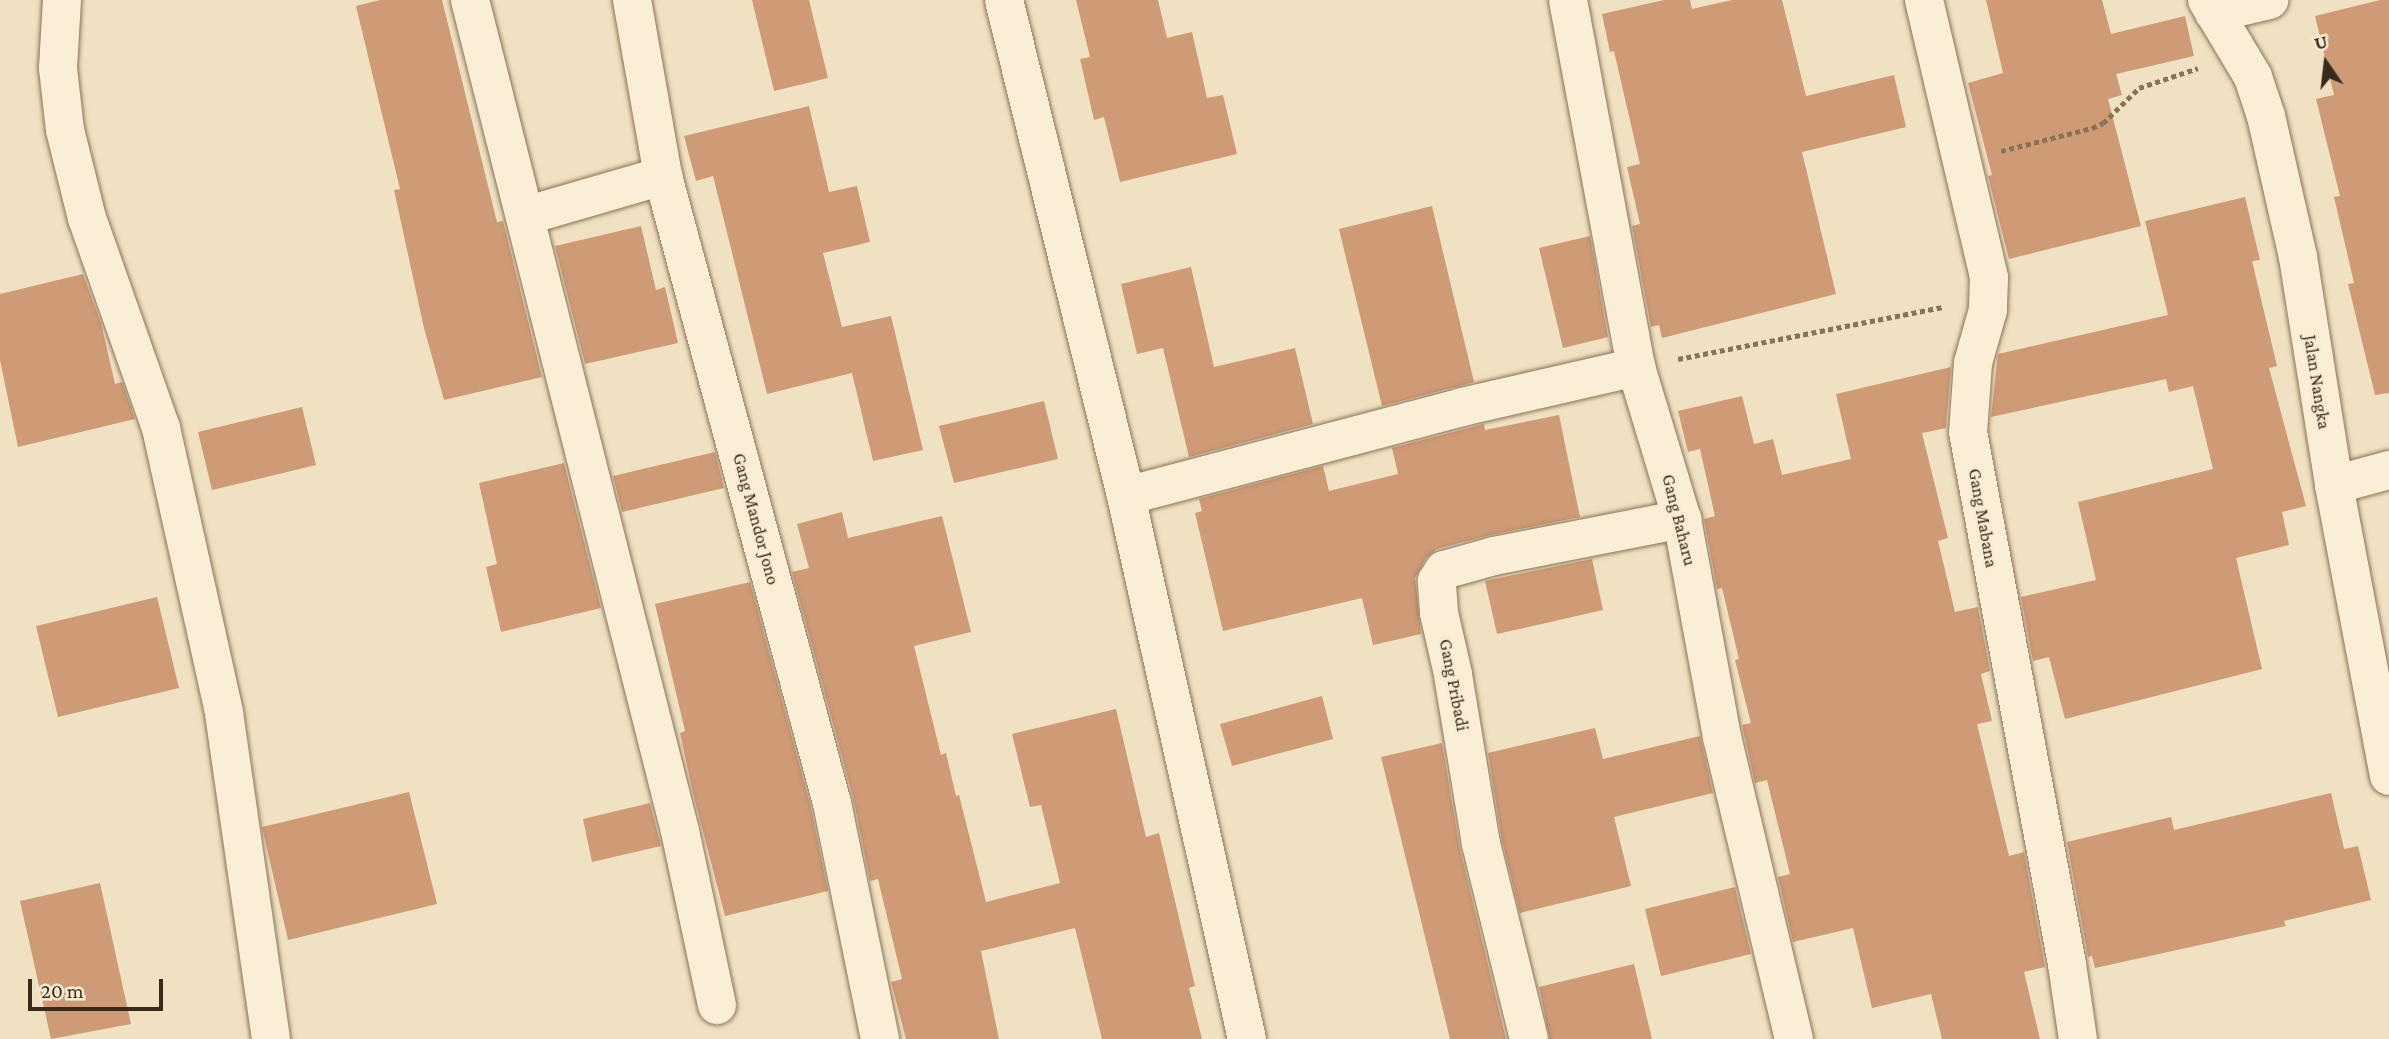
<!DOCTYPE html>
<html>
<head>
<meta charset="utf-8">
<style>
	body { margin:0 }
	#map { position:relative; width:2389px; height:1039px; overflow:hidden; background:#f0e1c2; font-family:"Crimson Pro",serif }
	div>[style] { position:absolute }
	.building>* { inset:0; background:#cf9a76 }
	.path>* { height:4.5px; margin-top:-2.25px; transform-origin:0; background:repeating-linear-gradient(90deg,#8a7258 0 5px,transparent 0 8.5px) }
	.roads { filter:drop-shadow(0 0 2px #8a7258) drop-shadow(0 0 2px #8a7258) }
	.street>* { height:38px; margin:-19px; padding:0 19px; transform-origin:19px; border-radius:19px; background:#faeed6 }
	span { translate:-50% -50%; white-space:nowrap; text-align:center; line-height:1.15; -webkit-text-stroke:5px #f7ebd2; paint-order:stroke }
	.street-label { font-size:18px; color:#392a1d }
	.north { position:absolute; left:2291px; top:28px; width:70px; height:70px; -webkit-text-stroke:5px #f7ebd2; paint-order:stroke; rotate:346deg; font-size:19px; font-weight:700; line-height:28px; text-align:center; color:#392a1d }
	.north::after { content:''; display:block; margin:auto; width:24px; height:32px; background:#392a1d; clip-path:polygon(50% 0,100% 100%,50% 72%,0 100%) }
	.scale { position:absolute; left:28px; top:979px; width:135px; height:32px; box-sizing:border-box; border:4px solid #392a1d; border-top:0; padding-left:9px; font-size:21px; line-height:24px; white-space:nowrap; color:#392a1d; -webkit-text-stroke:5px #f7ebd2; paint-order:stroke }
</style>
</head>
<body>
<div id="map">
	<div class="building">
		<i style="clip-path:polygon(380px 0,442px 0,497px 222px,503px 221px,542px 377px,444px 400px,424px 328px,394px 190px,400px 189px,356px 6px)"></i>
		<i style="clip-path:polygon(752px 0,809px 0,828px 78px,774px 91px)"></i>
		<i style="clip-path:polygon(1076px 0,1158px 0,1167px 38px,1192px 32px,1207px 98px,1223px 95px,1237px 154px,1120px 182px,1104px 117px,1094px 120px,1080px 59px,1090px 57px)"></i>
		<i style="clip-path:polygon(1664px 0,1690px 0,1692px 9px,1732px 0,1782px 0,1806px 96px,1894px 75px,1906px 127px,1802px 152px,1836px 294px,1662px 338px,1659px 325px,1651px 327px,1632px 226px,1640px 224px,1627px 167px,1640px 164px,1614px 51px,1610px 52px,1602px 14px)"></i>
		<i style="clip-path:polygon(1986px 0,2102px 0,2111px 34px,2185px 16px,2194px 56px,2116px 74px,2122px 95px,2108px 99px,2141px 226px,2009px 259px,1988px 176px,1992px 175px,1968px 83px,2003px 73px)"></i>
		<i style="clip-path:polygon(2380px 0,2389px 0,2389px 393px,2375px 395px,2348px 284px,2354px 283px,2334px 197px,2340px 196px,2316px 99px,2334px 95px,2315px 16px)"></i>
		<i style="clip-path:polygon(809px 106px,829px 192px,857px 186px,870px 242px,823px 253px,842px 327px,891px 316px,923px 450px,873px 461px,852px 373px,767px 394px,713px 176px,696px 181px,684px 136px)"></i>
		<i style="clip-path:polygon(2245px 197px,2260px 260px,2252px 261px,2277px 366px,2269px 368px,2306px 506px,2282px 512px,2289px 545px,2236px 558px,2262px 669px,2065px 719px,2049px 657px,2033px 661px,2021px 597px,2096px 580px,2078px 502px,2213px 469px,2193px 386px,2169px 392px,2166px 379px,1991px 417px,1998px 354px,2168px 315px,2145px 221px)"></i>
		<i style="clip-path:polygon(1432px 206px,1474px 382px,1382px 406px,1339px 229px)"></i>
		<i style="clip-path:polygon(641px 226px,656px 290px,665px 287px,678px 343px,585px 364px,555px 246px)"></i>
		<i style="clip-path:polygon(1590px 236px,1608px 337px,1563px 348px,1539px 248px)"></i>
		<i style="clip-path:polygon(1191px 267px,1214px 367px,1295px 348px,1313px 424px,1189px 457px,1163px 348px,1137px 354px,1121px 284px)"></i>
		<i style="clip-path:polygon(83px 274px,101px 323px,115px 384px,122px 382px,135px 419px,18px 447px,0 360px,0 294px)"></i>
		<i style="clip-path:polygon(1951px 367px,1946px 428px,1922px 433px,1948px 538px,1938px 541px,1955px 612px,1978px 607px,1990px 671px,1981px 674px,1992px 721px,1977px 724px,2009px 856px,2024px 852px,2045px 967px,2024px 972px,2040px 1039px,1942px 1039px,1931px 994px,1872px 1008px,1853px 928px,1793px 942px,1778px 877px,1790px 874px,1767px 780px,1755px 783px,1742px 725px,1751px 723px,1735px 660px,1739px 659px,1722px 588px,1717px 589px,1704px 519px,1715px 516px,1700px 449px,1688px 452px,1678px 411px,1742px 396px,1754px 444px,1773px 439px,1782px 475px,1851px 459px,1836px 394px)"></i>
		<i style="clip-path:polygon(1044px 401px,1058px 459px,954px 483px,939px 426px)"></i>
		<i style="clip-path:polygon(302px 407px,316px 465px,212px 490px,198px 432px)"></i>
		<i style="clip-path:polygon(1559px 415px,1580px 517px,1490px 535px,1437px 549px,1426px 558px,1415px 578px,1421px 634px,1373px 645px,1362px 598px,1223px 631px,1195px 513px,1202px 511px,1199px 499px,1323px 466px,1329px 491px,1398px 474px,1392px 448px,1484px 424px,1485px 430px)"></i>
		<i style="clip-path:polygon(715px 452px,724px 488px,622px 512px,613px 476px)"></i>
		<i style="clip-path:polygon(564px 463px,601px 608px,501px 632px,486px 567px,497px 564px,479px 483px)"></i>
		<i style="clip-path:polygon(842px 512px,848px 538px,942px 516px,971px 632px,914px 646px,941px 755px,946px 753px,956px 796px,959px 795px,986px 902px,1060px 883px,1041px 805px,1030px 807px,1012px 734px,1116px 709px,1146px 837px,1159px 833px,1195px 986px,1189px 988px,1202px 1039px,1102px 1039px,1075px 928px,981px 951px,999px 1039px,906px 1039px,891px 982px,902px 979px,878px 879px,870px 881px,853px 797px,792px 572px,809px 568px,797px 524px)"></i>
		<i style="clip-path:polygon(1592px 559px,1603px 610px,1497px 634px,1485px 581px)"></i>
		<i style="clip-path:polygon(750px 582px,811px 808px,828px 891px,725px 916px,693px 793px,680px 733px,685px 731px,655px 604px)"></i>
		<i style="clip-path:polygon(157px 597px,179px 688px,58px 717px,36px 626px)"></i>
		<i style="clip-path:polygon(1322px 696px,1333px 739px,1232px 766px,1220px 724px)"></i>
		<i style="clip-path:polygon(1595px 728px,1603px 759px,1700px 736px,1713px 793px,1614px 817px,1631px 886px,1520px 913px,1502px 840px,1488px 753px)"></i>
		<i style="clip-path:polygon(1442px 743px,1460px 849px,1506px 1039px,1450px 1039px,1381px 757px)"></i>
		<i style="clip-path:polygon(409px 792px,437px 904px,288px 940px,262px 827px)"></i>
		<i style="clip-path:polygon(2331px 793px,2344px 849px,2358px 846px,2371px 900px,2284px 921px,2286px 926px,2095px 968px,2092px 956px,2088px 957px,2067px 842px,2171px 817px,2174px 830px)"></i>
		<i style="clip-path:polygon(650px 803px,661px 846px,592px 862px,583px 819px)"></i>
		<i style="clip-path:polygon(100px 883px,131px 1024px,51px 1039px,20px 901px)"></i>
		<i style="clip-path:polygon(1735px 887px,1751px 954px,1661px 976px,1645px 909px)"></i>
		<i style="clip-path:polygon(1634px 964px,1652px 1039px,1550px 1039px,1539px 987px)"></i>
	</div>
	<div class="path">
		<i style="left:2001px;top:151px;width:94px;rotate:-14.2deg"></i>
		<i style="left:2092px;top:128px;width:12px;rotate:-24deg"></i>
		<i style="left:2103px;top:123px;width:50px;rotate:-44.2deg"></i>
		<i style="left:2139px;top:88px;width:62px;rotate:-18.7deg"></i>
		<i style="left:1678px;top:359px;width:271px;rotate:-11.1deg"></i>
	</div>
	<div class="roads">
		<div class="street">
			<i style="left:62px;top:0;width:68px;rotate:93.4deg"></i>
			<i style="left:58px;top:68px;width:62px;rotate:83.6deg"></i>
			<i style="left:65px;top:130px;width:91px;rotate:76deg"></i>
			<i style="left:87px;top:218px;width:223px;rotate:70.6deg"></i>
			<i style="left:161px;top:428px;width:292px;rotate:77.5deg"></i>
			<i style="left:224px;top:713px;width:329px;rotate:81.8deg"></i>
			<i style="left:470px;top:0;width:857px;rotate:75.82deg"></i>
			<i style="left:680px;top:831px;width:178px;rotate:78deg"></i>
			<i style="left:632px;top:0;width:179px;rotate:80deg"></i>
			<i style="left:663px;top:176px;width:649px;rotate:74.92deg"></i>
			<i style="left:832px;top:803px;width:241px;rotate:78.5deg"></i>
			<i style="left:1004px;top:0;width:511px;rotate:76.18deg"></i>
			<i style="left:1126px;top:496px;width:556px;rotate:77.44deg"></i>
			<i style="left:1568px;top:0;width:373px;rotate:79.5deg"></i>
			<i style="left:1636px;top:367px;width:159px;rotate:73.2deg"></i>
			<i style="left:1682px;top:519px;width:222px;rotate:79.6deg"></i>
			<i style="left:1722px;top:737px;width:310px;rotate:76.6deg"></i>
			<i style="left:1924px;top:0;width:285px;rotate:76.8deg"></i>
			<i style="left:1989px;top:278px;width:32px;rotate:92deg"></i>
			<i style="left:1988px;top:310px;width:55px;rotate:105.8deg"></i>
			<i style="left:1973px;top:363px;width:69px;rotate:94.1deg"></i>
			<i style="left:1968px;top:432px;width:541px;rotate:79.46deg"></i>
			<i style="left:2067px;top:964px;width:76px;rotate:81.7deg"></i>
			<i style="left:2207px;top:0;width:90px;rotate:59.1deg"></i>
			<i style="left:2253px;top:77px;width:41px;rotate:71.6deg"></i>
			<i style="left:2266px;top:116px;width:145px;rotate:77.2deg"></i>
			<i style="left:2298px;top:257px;width:231px;rotate:81deg"></i>
			<i style="left:2334px;top:485px;width:296px;rotate:79.3deg"></i>
			<i style="left:2214px;top:13px;width:57px;rotate:-13.3deg"></i>
			<i style="left:525px;top:216px;width:144px;rotate:-16.2deg"></i>
			<i style="left:2334px;top:485px;width:57px;rotate:-15.3deg"></i>
			<i style="left:1126px;top:496px;width:348px;rotate:-14.8deg"></i>
			<i style="left:1462px;top:407px;width:179px;rotate:-12.9deg"></i>
			<i style="left:1529px;top:1039px;width:201px;rotate:-103.8deg"></i>
			<i style="left:1481px;top:844px;width:172px;rotate:-99.4deg"></i>
			<i style="left:1453px;top:674px;width:63px;rotate:-102.9deg"></i>
			<i style="left:1439px;top:613px;width:32px;rotate:-94deg"></i>
			<i style="left:1437px;top:581px;width:13px;rotate:-58deg"></i>
			<i style="left:1444px;top:570px;width:52px;rotate:-15.6deg"></i>
			<i style="left:1494px;top:556px;width:192px;rotate:-11.1deg"></i>
		</div>
	</div>
	<div class="street-label">
		<span style="left:2317px;top:382px;rotate:81deg">Jalan Nangka</span>
		<span style="left:1983px;top:518px;rotate:80deg">Gang Mabana</span>
		<span style="left:756px;top:519px;rotate:75deg">Gang Mandor Jono</span>
		<span style="left:1679px;top:520px;rotate:76deg">Gang Baharu</span>
		<span style="left:1454px;top:685px;rotate:79deg">Gang Pribadi</span>
	</div>
	<div class="north">U</div>
	<div class="scale">20 m</div>
</div>
</body>
</html>
